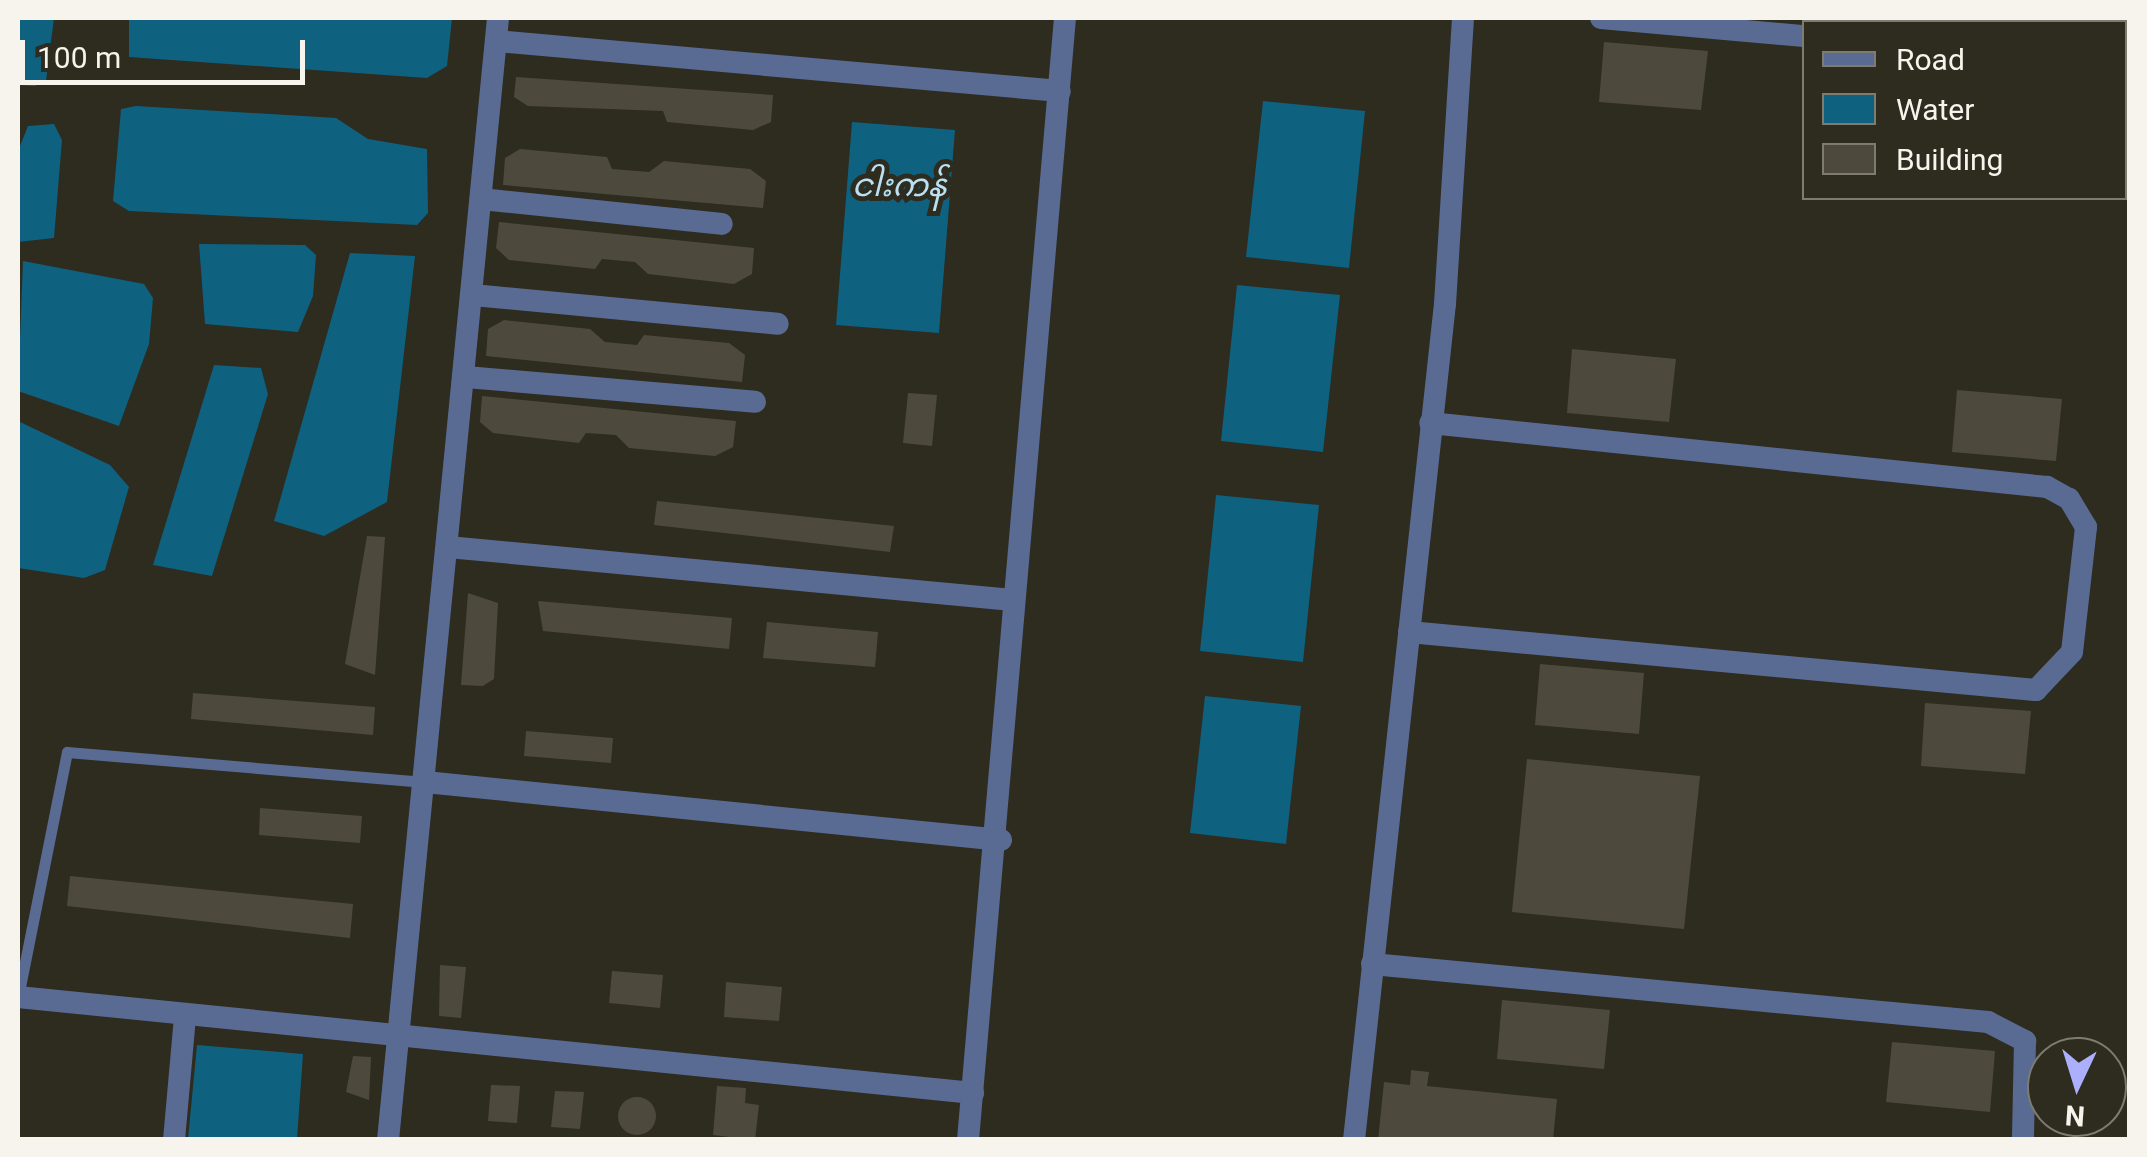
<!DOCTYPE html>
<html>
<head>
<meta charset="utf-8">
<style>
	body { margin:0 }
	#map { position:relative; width:2147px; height:1157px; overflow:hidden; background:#2e2b1f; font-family:Roboto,"Noto Sans Myanmar",sans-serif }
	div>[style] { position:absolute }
	.water>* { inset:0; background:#0f6180 }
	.building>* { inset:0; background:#4d4a3d }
	.round { border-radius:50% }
	.lane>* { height:11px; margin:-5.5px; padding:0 5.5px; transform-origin:5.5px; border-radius:5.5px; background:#596b93 }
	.street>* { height:22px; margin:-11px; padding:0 11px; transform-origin:11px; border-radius:11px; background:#596b93 }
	span { translate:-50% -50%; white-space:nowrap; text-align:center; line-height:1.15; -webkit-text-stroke:10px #2e2b1f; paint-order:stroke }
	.water-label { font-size:32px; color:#bbe0f3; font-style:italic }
	.frame { position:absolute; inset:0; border:20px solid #f6f4ec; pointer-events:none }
	.legend { position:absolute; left:1802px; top:20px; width:325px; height:180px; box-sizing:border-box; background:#2e2b1f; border:2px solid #7e7b71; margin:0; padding:12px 18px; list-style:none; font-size:30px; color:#f6f4ec }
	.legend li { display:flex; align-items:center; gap:20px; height:50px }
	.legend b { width:50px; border:2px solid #7e7b71 }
	.north { position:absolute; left:2027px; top:1037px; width:100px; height:100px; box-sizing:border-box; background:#2e2b1f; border:2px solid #7e7b71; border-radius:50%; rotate:184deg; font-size:28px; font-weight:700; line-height:40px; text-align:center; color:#f6f4ec }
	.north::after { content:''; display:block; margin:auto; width:35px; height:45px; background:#acaffb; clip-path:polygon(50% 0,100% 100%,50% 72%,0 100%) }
	.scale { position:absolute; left:20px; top:40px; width:285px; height:45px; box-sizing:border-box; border:5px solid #f6f4ec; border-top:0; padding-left:12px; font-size:30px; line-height:35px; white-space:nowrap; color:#f6f4ec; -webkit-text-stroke:8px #2e2b1f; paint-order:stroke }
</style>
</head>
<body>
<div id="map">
	<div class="water">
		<i style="clip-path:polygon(18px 18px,54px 18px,46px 81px,35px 86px,18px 85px)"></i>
		<i style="clip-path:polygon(129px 18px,452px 18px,447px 66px,427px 78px,129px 57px)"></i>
		<i style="clip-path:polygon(1263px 101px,1365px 111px,1349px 268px,1246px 257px)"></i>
		<i style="clip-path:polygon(136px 106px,336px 118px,368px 139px,427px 149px,428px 213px,417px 225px,129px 211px,113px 201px,121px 109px)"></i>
		<i style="clip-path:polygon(852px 122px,955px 130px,939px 333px,836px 325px)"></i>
		<i style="clip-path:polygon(54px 124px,62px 140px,54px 238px,18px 242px,20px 146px,28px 126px)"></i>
		<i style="clip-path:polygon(199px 244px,305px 245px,316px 255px,313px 296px,298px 332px,205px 324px)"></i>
		<i style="clip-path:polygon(350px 253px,415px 256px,387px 502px,324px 536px,274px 521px)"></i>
		<i style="clip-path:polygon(23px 261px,144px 284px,153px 298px,149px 344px,119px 426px,18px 391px)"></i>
		<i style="clip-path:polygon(1237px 285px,1340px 295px,1323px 452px,1221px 441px)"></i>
		<i style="clip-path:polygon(214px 365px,261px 368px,268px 394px,212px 576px,153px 565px)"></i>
		<i style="clip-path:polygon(18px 421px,110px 465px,129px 487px,105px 570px,84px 578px,18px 568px)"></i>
		<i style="clip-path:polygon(1216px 495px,1319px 505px,1303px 662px,1200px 651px)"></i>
		<i style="clip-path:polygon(1205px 696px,1301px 706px,1286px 844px,1190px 833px)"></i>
		<i style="clip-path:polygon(197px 1045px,303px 1054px,297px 1139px,188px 1139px)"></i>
	</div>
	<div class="building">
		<i style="clip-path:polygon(1604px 42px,1708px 51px,1701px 110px,1599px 102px)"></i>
		<i style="clip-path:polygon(516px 77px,773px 95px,771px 122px,753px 130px,667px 122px,663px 111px,528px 106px,514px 97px)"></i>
		<i style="clip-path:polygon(520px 149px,607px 157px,612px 169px,649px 172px,664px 161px,750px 169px,766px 181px,763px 208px,503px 185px,505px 158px)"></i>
		<i style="clip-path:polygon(499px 222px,754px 248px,752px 274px,734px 284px,648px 274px,635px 262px,602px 259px,595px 269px,509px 260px,496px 248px)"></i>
		<i style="clip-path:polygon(504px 320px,590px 329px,605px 342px,637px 345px,644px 335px,729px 343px,745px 355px,742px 382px,486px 356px,488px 329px)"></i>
		<i style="clip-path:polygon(1572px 349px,1676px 359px,1669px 422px,1567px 413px)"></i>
		<i style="clip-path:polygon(1957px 390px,2062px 399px,2056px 461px,1952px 452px)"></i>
		<i style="clip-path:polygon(908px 393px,937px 395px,932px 446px,903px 443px)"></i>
		<i style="clip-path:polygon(482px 396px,736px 421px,733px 447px,715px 456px,629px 448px,616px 435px,586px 433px,579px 443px,493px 433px,480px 422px)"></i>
		<i style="clip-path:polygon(657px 501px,894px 526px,890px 552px,654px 525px)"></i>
		<i style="clip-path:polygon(367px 536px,385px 537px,375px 675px,345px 664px)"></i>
		<i style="clip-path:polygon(468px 593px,498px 603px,494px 679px,483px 686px,461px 685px)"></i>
		<i style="clip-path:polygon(538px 601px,732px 618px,729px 649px,543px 631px)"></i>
		<i style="clip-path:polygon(767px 622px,878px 632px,875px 667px,763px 658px)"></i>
		<i style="clip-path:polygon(1540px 664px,1644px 673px,1639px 734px,1535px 725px)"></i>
		<i style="clip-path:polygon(193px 693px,375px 707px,373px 735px,191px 719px)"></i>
		<i style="clip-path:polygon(1925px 703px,2031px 711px,2025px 774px,1921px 766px)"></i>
		<i style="clip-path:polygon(526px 731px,613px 738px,611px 763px,524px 756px)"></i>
		<i style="clip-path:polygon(1527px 759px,1700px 776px,1684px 929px,1512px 912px)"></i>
		<i style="clip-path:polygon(260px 808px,362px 816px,360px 843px,259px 835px)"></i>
		<i style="clip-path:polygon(70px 876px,353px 904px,350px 938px,67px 906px)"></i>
		<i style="clip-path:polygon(440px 965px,466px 967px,461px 1018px,439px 1016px)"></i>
		<i style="clip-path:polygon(612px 971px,663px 975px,660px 1008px,609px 1003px)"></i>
		<i style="clip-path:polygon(726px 982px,782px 987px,779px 1021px,724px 1017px)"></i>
		<i style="clip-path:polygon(1502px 1000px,1610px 1010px,1604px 1069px,1497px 1059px)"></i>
		<i style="clip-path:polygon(1892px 1042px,1995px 1051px,1990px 1112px,1886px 1102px)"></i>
		<i style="clip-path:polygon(353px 1056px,371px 1057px,369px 1100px,346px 1092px)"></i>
		<i style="clip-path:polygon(1411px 1070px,1429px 1072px,1427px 1086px,1557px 1099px,1553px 1140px,1378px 1140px,1384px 1082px,1410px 1085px)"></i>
		<i style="clip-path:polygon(491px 1085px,520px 1086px,517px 1123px,488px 1121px)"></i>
		<i style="clip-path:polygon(717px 1086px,746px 1088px,745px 1103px,759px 1105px,755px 1140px,713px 1135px)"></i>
		<i style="clip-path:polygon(555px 1091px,584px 1092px,580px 1129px,551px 1127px)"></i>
		<i class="round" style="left:618px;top:1097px;width:38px;height:38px"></i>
	</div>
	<div class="lane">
		<i style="left:18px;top:997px;width:250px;rotate:-78.7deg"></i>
		<i style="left:67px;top:752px;width:359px;rotate:4.8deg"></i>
	</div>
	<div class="street">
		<i style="left:1601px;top:18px;width:204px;rotate:5.1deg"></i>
		<i style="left:496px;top:41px;width:566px;rotate:5.07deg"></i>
		<i style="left:2124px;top:42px;width:10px;rotate:-53deg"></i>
		<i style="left:481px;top:199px;width:242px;rotate:5.9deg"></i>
		<i style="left:473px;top:295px;width:306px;rotate:5.4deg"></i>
		<i style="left:466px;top:377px;width:290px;rotate:4.9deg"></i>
		<i style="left:448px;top:547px;width:567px;rotate:5.36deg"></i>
		<i style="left:1409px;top:632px;width:630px;rotate:5.29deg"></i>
		<i style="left:2036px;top:690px;width:52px;rotate:-46.5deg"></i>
		<i style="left:2072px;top:652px;width:126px;rotate:-83.6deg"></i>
		<i style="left:2086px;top:527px;width:33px;rotate:-121deg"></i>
		<i style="left:2069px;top:499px;width:25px;rotate:-151deg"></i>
		<i style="left:2047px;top:487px;width:620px;rotate:-174.08deg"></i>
		<i style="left:425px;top:782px;width:579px;rotate:5.75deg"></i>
		<i style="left:1372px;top:964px;width:619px;rotate:5.38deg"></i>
		<i style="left:1988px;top:1022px;width:42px;rotate:27.2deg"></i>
		<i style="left:2025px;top:1041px;width:99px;rotate:91.2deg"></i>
		<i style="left:18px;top:997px;width:960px;rotate:5.74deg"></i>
		<i style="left:174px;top:1140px;width:123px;rotate:-84.9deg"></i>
		<i style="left:388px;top:1140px;width:1127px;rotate:-84.4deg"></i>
		<i style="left:968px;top:1140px;width:1126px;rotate:-85.06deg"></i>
		<i style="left:1354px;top:1140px;width:841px;rotate:-83.79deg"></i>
		<i style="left:1445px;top:304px;width:287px;rotate:-86.4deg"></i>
	</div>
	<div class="water-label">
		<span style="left:899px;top:185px">ငါးကန်</span>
	</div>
	<div class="frame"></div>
	<ul class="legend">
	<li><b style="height:12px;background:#596b93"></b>Road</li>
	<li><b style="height:28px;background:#0f6180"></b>Water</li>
	<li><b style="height:28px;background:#4d4a3d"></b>Building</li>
	</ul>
	<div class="north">N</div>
	<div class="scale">100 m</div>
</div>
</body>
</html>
